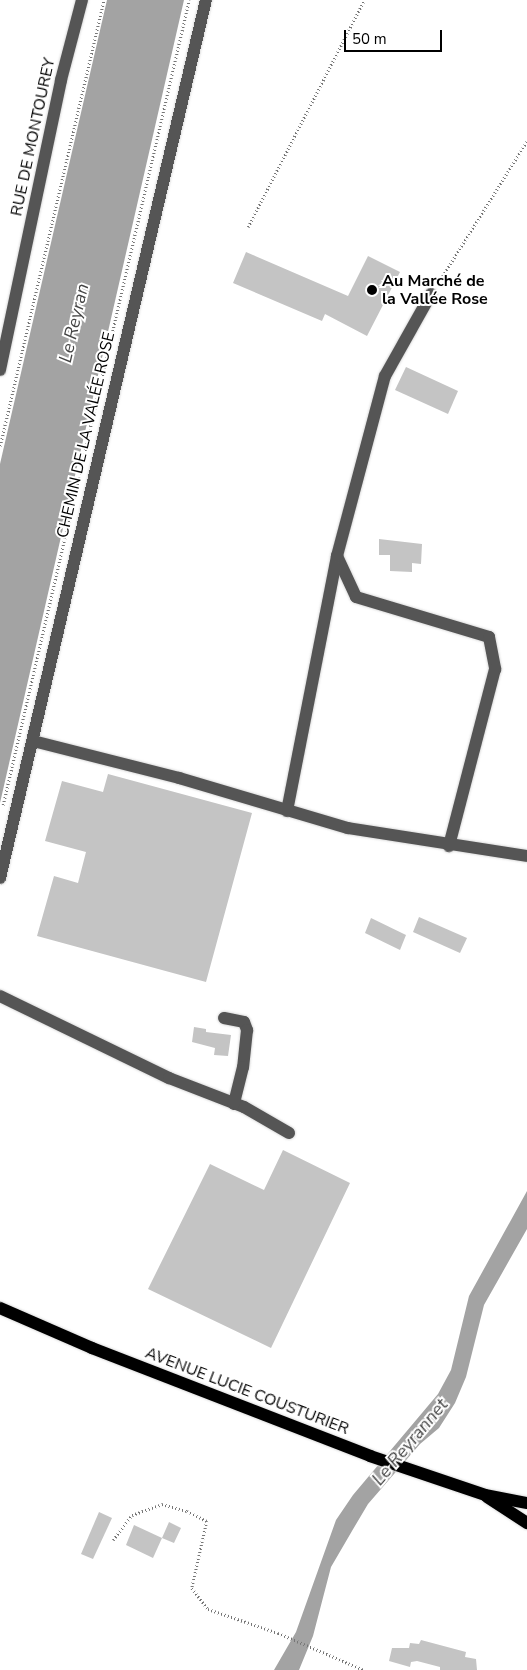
<!DOCTYPE html>
<html>
<head>
<meta charset="utf-8">
<style>
	body { margin:0 }
	#map { position:relative; width:527px; height:1670px; overflow:hidden; background:#fff; font-family:"Nunito Sans",sans-serif }
	div>[style] { position:absolute }
	.water>* { inset:0; background:#a3a3a3 }
	.building>* { inset:0; background:#c4c4c4 }
	.path>* { height:2.5px; margin-top:-1.25px; transform-origin:0; background:repeating-linear-gradient(90deg,#777 0 1px,transparent 0 3.5px) }
	.roads { filter:drop-shadow(0 0 1px #dbdbdb) drop-shadow(0 0 1px #dbdbdb) }
	.minor>* { height:12px; margin:-6px; padding:0 6px; transform-origin:6px; border-radius:6px; background:#555 }
	.major>* { height:12px; margin:-6px; padding:0 6px; transform-origin:6px; border-radius:6px; background:#000 }
	.dots>* { width:14px; height:14px; translate:-50% -50%; box-sizing:border-box; border:2px solid #fff; border-radius:50% }
	span { translate:-50% -50%; white-space:nowrap; text-align:center; line-height:1.15; -webkit-text-stroke:4px #fff; paint-order:stroke }
	.street-label { font-size:16px; color:#000 }
	.poi-label { font-size:16px; color:#000; font-weight:700 }
	.left { translate:0 -50%; text-align:left }
	.water-label { font-size:18px; color:#444; font-style:italic }
	.scale { position:absolute; left:344px; top:30px; width:98px; height:22px; box-sizing:border-box; border:2px solid #000; border-top:0; padding-left:6px; font-size:15px; line-height:18px; white-space:nowrap; color:#000; -webkit-text-stroke:4px #fff; paint-order:stroke }
</style>
</head>
<body>
<div id="map">
	<div class="water">
		<i style="clip-path:polygon(107px 0,184px 0,0 803px,0 464px)"></i>
		<i style="clip-path:polygon(527px 1191px,527px 1229px,484px 1305px,466px 1377px,455px 1403px,439px 1428px,420px 1444px,368px 1504px,352px 1531px,331px 1567px,313px 1636px,299px 1670px,274px 1670px,296px 1632px,336px 1520px,353px 1495px,438px 1394px,451px 1370px,469px 1296px)"></i>
	</div>
	<div class="building">
		<i style="clip-path:polygon(246px 252px,348px 296px,368px 256px,400px 272px,367px 336px,325px 314px,322px 321px,233px 283px)"></i>
		<i style="clip-path:polygon(406px 367px,458px 391px,448px 414px,395px 390px)"></i>
		<i style="clip-path:polygon(379px 539px,422px 544px,421px 564px,412px 563px,412px 572px,390px 571px,390px 555px,379px 555px)"></i>
		<i style="clip-path:polygon(108px 774px,252px 813px,206px 982px,37px 936px,54px 876px,78px 883px,86px 852px,45px 841px,62px 781px,103px 792px)"></i>
		<i style="clip-path:polygon(419px 917px,467px 938px,460px 953px,413px 932px)"></i>
		<i style="clip-path:polygon(371px 918px,406px 935px,400px 950px,365px 933px)"></i>
		<i style="clip-path:polygon(194px 1027px,206px 1029px,206px 1032px,231px 1035px,228px 1056px,214px 1055px,215px 1048px,192px 1042px)"></i>
		<i style="clip-path:polygon(283px 1150px,350px 1183px,271px 1348px,148px 1289px,210px 1164px,264px 1190px)"></i>
		<i style="clip-path:polygon(99px 1512px,112px 1518px,93px 1559px,81px 1554px)"></i>
		<i style="clip-path:polygon(169px 1522px,181px 1528px,174px 1543px,162px 1538px)"></i>
		<i style="clip-path:polygon(134px 1525px,162px 1538px,153px 1558px,126px 1545px)"></i>
		<i style="clip-path:polygon(421px 1640px,466px 1652px,465px 1657px,476px 1659px,477px 1670px,440px 1670px,440px 1667px,417px 1661px,411px 1662px,410px 1667px,389px 1661px,392px 1648px,409px 1648px,410px 1643px,419px 1644px)"></i>
	</div>
	<div class="path">
		<i style="left:248px;top:227px;width:255px;rotate:-62.9deg"></i>
		<i style="left:437px;top:285px;width:170px;rotate:-58deg"></i>
		<i style="left:0;top:446px;width:458px;rotate:-76.9deg"></i>
		<i style="left:3px;top:805px;width:826px;rotate:-76.99deg"></i>
		<i style="left:113px;top:1540px;width:31px;rotate:-53deg"></i>
		<i style="left:132px;top:1515px;width:32px;rotate:-20deg"></i>
		<i style="left:162px;top:1504px;width:26px;rotate:16deg"></i>
		<i style="left:187px;top:1511px;width:22px;rotate:27deg"></i>
		<i style="left:207px;top:1521px;width:69px;rotate:102.6deg"></i>
		<i style="left:192px;top:1588px;width:26px;rotate:53deg"></i>
		<i style="left:208px;top:1609px;width:74px;rotate:18.9deg"></i>
		<i style="left:278px;top:1633px;width:94px;rotate:23.3deg"></i>
	</div>
	<div class="roads">
		<div class="minor">
			<i style="left:0;top:370px;width:296px;rotate:-78.1deg"></i>
			<i style="left:61px;top:80px;width:83px;rotate:-75.3deg"></i>
			<i style="left:337px;top:556px;width:45px;rotate:65.1deg"></i>
			<i style="left:356px;top:597px;width:139px;rotate:16.7deg"></i>
			<i style="left:489px;top:637px;width:33px;rotate:79deg"></i>
			<i style="left:495px;top:669px;width:183px;rotate:104.6deg"></i>
			<i style="left:33px;top:741px;width:151px;rotate:14.2deg"></i>
			<i style="left:179px;top:778px;width:176px;rotate:16.5deg"></i>
			<i style="left:348px;top:828px;width:181px;rotate:8.9deg"></i>
			<i style="left:287px;top:811px;width:260px;rotate:-78.9deg"></i>
			<i style="left:337px;top:556px;width:186px;rotate:-75.1deg"></i>
			<i style="left:385px;top:376px;width:94px;rotate:-60.7deg"></i>
			<i style="left:0;top:878px;width:902px;rotate:-76.8deg"></i>
			<i style="left:0;top:996px;width:188px;rotate:25.9deg"></i>
			<i style="left:169px;top:1078px;width:80px;rotate:21.1deg"></i>
			<i style="left:244px;top:1107px;width:52px;rotate:30deg"></i>
			<i style="left:224px;top:1018px;width:20px;rotate:11deg"></i>
			<i style="left:244px;top:1022px;width:9px;rotate:69deg"></i>
			<i style="left:247px;top:1030px;width:37px;rotate:96deg"></i>
			<i style="left:243px;top:1067px;width:38px;rotate:104deg"></i>
		</div>
		<div class="major">
			<i style="left:0;top:1308px;width:100px;rotate:23.5deg"></i>
			<i style="left:92px;top:1348px;width:298px;rotate:21.2deg"></i>
			<i style="left:370px;top:1456px;width:121px;rotate:18.7deg"></i>
			<i style="left:485px;top:1495px;width:43px;rotate:10.8deg"></i>
			<i style="left:487px;top:1497px;width:48px;rotate:33deg"></i>
		</div>
	</div>
	<div class="dots">
		<i style="left:372px;top:290px;background:#000"></i>
	</div>
	<div class="street-label">
		<span style="left:33px;top:137px;rotate:-78deg">RUE DE MONTOUREY</span>
		<span style="left:86px;top:435px;rotate:-77deg">CHEMIN DE LA VALÉE ROSE</span>
		<span style="left:247px;top:1391px;rotate:21deg">AVENUE LUCIE COUSTURIER</span>
	</div>
	<div class="poi-label">
		<span class="left" style="left:382px;top:290px">Au Marché de<br>la Vallée Rose</span>
	</div>
	<div class="water-label">
		<span style="left:74px;top:323px;rotate:-77deg">Le Reyran</span>
		<span style="left:410px;top:1442px;rotate:-50deg">Le Reyrannet</span>
	</div>
	<div class="scale">50 m</div>
</div>
</body>
</html>
